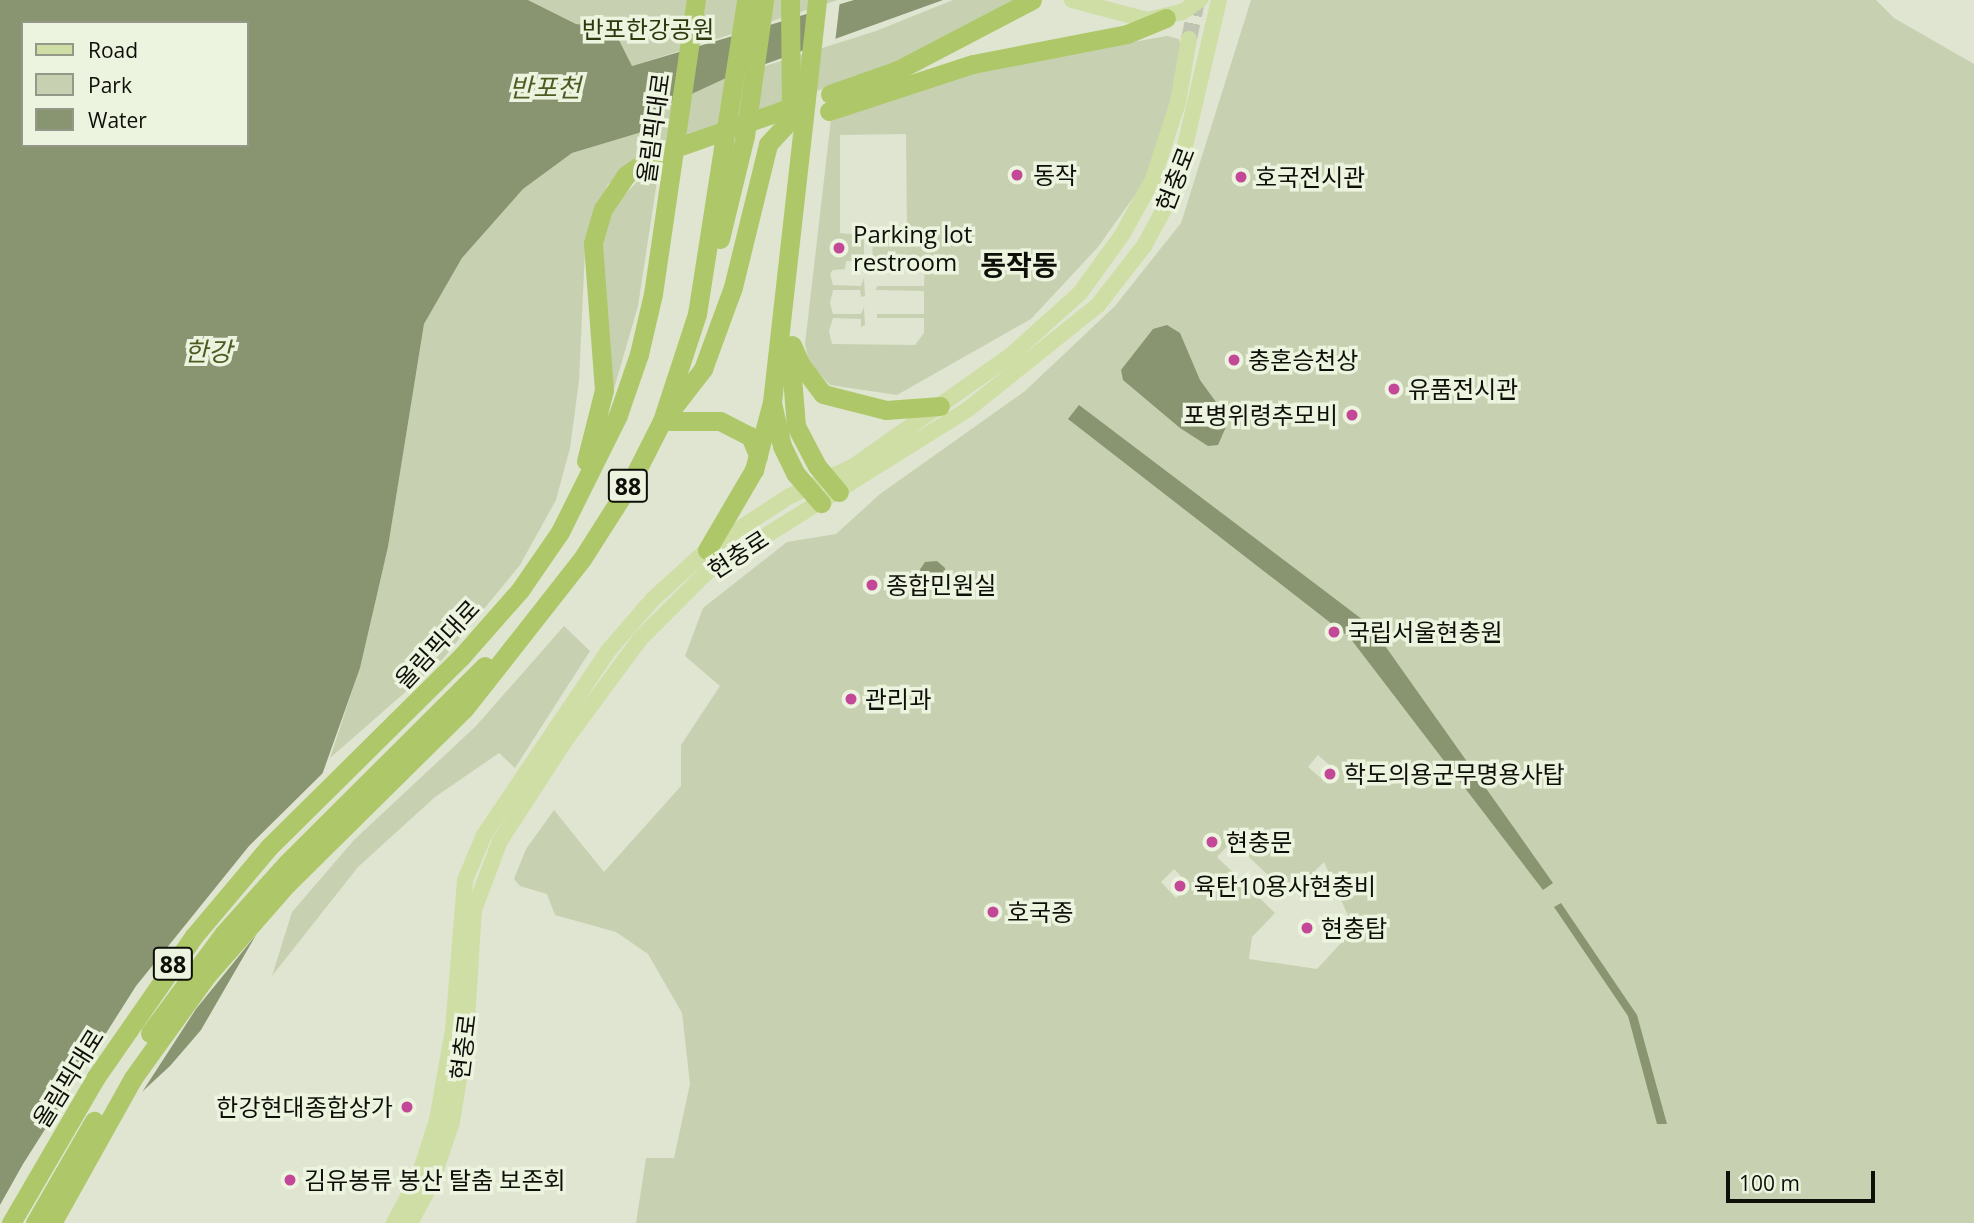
<!DOCTYPE html>
<html>
<head>
<meta charset="utf-8">
<style>
	body { margin:0 }
	#map { position:relative; width:1974px; height:1223px; overflow:hidden; background:#dfe5d1; font-family:"Open Sans","Noto Sans KR",sans-serif }
	div>[style] { position:absolute }
	.green>* { inset:0; background:#c7d1b1 }
	.water>* { inset:0; background:#899470 }
	.pier>* { inset:0; background:#dfe5d1 }
	.primary-tunnel>* { height:16px; margin-top:-8px; transform-origin:0; background:repeating-linear-gradient(90deg,#c0c5b3 0 16px,transparent 0 24px) }
	.primary>* { height:16px; margin:-8px; padding:0 8px; transform-origin:8px; border-radius:8px; background:#cedea5 }
	.highway>* { height:19px; margin:-9.5px; padding:0 9.5px; transform-origin:9.5px; border-radius:9.5px; background:#aec869 }
	.dots>* { width:19px; height:19px; translate:-50% -50%; box-sizing:border-box; border:4px solid #ecf3de; border-radius:50% }
	span { translate:-50% -50%; white-space:nowrap; text-align:center; line-height:1.15; -webkit-text-stroke:7px #ecf3de; paint-order:stroke }
	.shield-label span { padding:2px 5px; background:#ecf3de; border:2px solid; border-radius:5px; -webkit-text-stroke-width:0 }
	.shield-label { font-size:23px; color:#0d0f08; font-weight:700 }
	.park-label { font-size:24px; color:#2e380d }
	.street-label { font-size:24px; color:#0d0f08 }
	.poi-label { font-size:24px; color:#0d0f08 }
	.left { translate:0 -50%; text-align:left }
	.right { translate:-100% -50%; text-align:right }
	.water-label { font-size:26px; color:#4e5c24; font-style:italic }
	.quarter-label { font-size:28px; color:#0d0f08; font-weight:700 }
	.legend { position:absolute; left:21px; top:21px; width:228px; height:126px; box-sizing:border-box; background:#ecf3de; border:2px solid #939888; margin:0; padding:9px 12px; list-style:none; font-size:21px; color:#0d0f08 }
	.legend li { display:flex; align-items:center; gap:14px; height:35px }
	.legend b { width:35px; border:2px solid #939888 }
	.scale { position:absolute; left:1726px; top:1171px; width:149px; height:32px; box-sizing:border-box; border:4px solid #0d0f08; border-top:0; padding-left:9px; font-size:21px; line-height:24px; white-space:nowrap; color:#0d0f08; -webkit-text-stroke:5px #ecf3de; paint-order:stroke }
</style>
</head>
<body>
<div id="map">
	<div class="green">
		<i style="clip-path:polygon(528px 0,838px 0,632px 66px,613px 28px,576px 24px)"></i>
		<i style="clip-path:polygon(953px 0,1020px 0,899px 62px,661px 146px,608px 184px,591px 222px,585px 251px,579px 381px,570px 448px,556px 500px,520px 565px,442px 660px,330px 758px,360px 667px,388px 547px,424px 324px,462px 258px,523px 189px,572px 153px,642px 132px,655px 111px,724px 79px,876px 31px)"></i>
		<i style="clip-path:polygon(evenodd,1251px 0,1876px 0,1894px 18px,1974px 64px,1974px 1223px,636px 1223px,646px 1158px,674px 1158px,690px 1084px,682px 1013px,648px 954px,616px 932px,555px 915px,547px 894px,520px 886px,514px 879px,526px 849px,554px 810px,604px 872px,681px 786px,681px 745px,720px 686px,685px 656px,703px 608px,787px 542px,836px 534px,880px 494px,1025px 391px,1115px 306px,1181px 223px,1251px 0,1318px 755px,1338px 773px,1328px 784px,1308px 767px,1318px 755px,1251px 0,1232px 841px,1290px 896px,1324px 862px,1354px 929px,1317px 969px,1249px 959px,1252px 937px,1275px 913px,1217px 857px,1232px 841px,1251px 0,1174px 869px,1189px 885px,1176px 898px,1161px 882px,1174px 869px)"></i>
		<i style="clip-path:polygon(evenodd,1167px 36px,1179px 39px,1181px 46px,1167px 120px,1148px 177px,1098px 247px,1031px 319px,897px 395px,830px 385px,809px 362px,805px 344px,831px 119px,981px 69px,1167px 36px,906px 134px,907px 233px,872px 233px,873px 267px,877px 260px,925px 261px,924px 286px,877px 286px,876px 290px,924px 291px,924px 314px,877px 314px,877px 318px,924px 318px,924px 333px,915px 345px,832px 344px,829px 331px,833px 318px,861px 319px,861px 327px,865px 325px,864px 307px,861px 314px,833px 314px,830px 303px,833px 290px,860px 290px,861px 297px,865px 296px,864px 278px,861px 286px,833px 285px,830px 274px,833px 270px,845px 269px,846px 261px,861px 261px,864px 268px,864px 235px,840px 233px,840px 135px,906px 134px)"></i>
		<i style="clip-path:polygon(659px 168px,638px 306px,605px 420px,601px 244px,615px 204px,643px 176px)"></i>
		<i style="clip-path:polygon(564px 626px,590px 651px,515px 768px,499px 753px,435px 797px,358px 867px,272px 976px,292px 912px,354px 840px,476px 726px)"></i>
	</div>
	<div class="water">
		<i style="clip-path:polygon(evenodd,0 0,528px 0,576px 24px,613px 28px,632px 66px,854px 0,943px 0,724px 79px,655px 111px,642px 132px,572px 153px,523px 189px,462px 258px,424px 324px,388px 547px,360px 668px,296px 848px,256px 935px,201px 1030px,170px 1066px,0 1223px,0 0,23px 23px,247px 23px,247px 145px,23px 145px,23px 23px)"></i>
		<i style="clip-path:polygon(1167px 325px,1180px 333px,1200px 380px,1229px 420px,1218px 445px,1208px 446px,1180px 428px,1123px 380px,1121px 370px,1153px 329px)"></i>
		<i style="clip-path:polygon(1079px 405px,1371px 626px,1553px 883px,1543px 890px,1350px 638px,1068px 419px)"></i>
		<i style="clip-path:polygon(937px 561px,945px 568px,946px 580px,938px 588px,926px 587px,919px 571px,925px 562px)"></i>
		<i style="clip-path:polygon(1561px 903px,1637px 1015px,1667px 1124px,1657px 1124px,1628px 1016px,1554px 907px)"></i>
	</div>
	<div class="pier">
		<i style="clip-path:polygon(840px 0,835px 43px,804px 54px,809px 9px)"></i>
		<i style="clip-path:polygon(331px 765px,265px 924px,196px 1009px,137px 1100px,107px 1128px,47px 1223px,0 1223px,0 1205px,23px 1164px,136px 986px,249px 846px)"></i>
	</div>
	<div class="primary-tunnel">
		<i style="left:1189px;top:39px;width:40px;rotate:-78deg"></i>
	</div>
	<div class="primary">
		<i style="left:1072px;top:0;width:78px;rotate:14.9deg"></i>
		<i style="left:1147px;top:20px;width:36px;rotate:-13deg"></i>
		<i style="left:1182px;top:12px;width:22px;rotate:-34deg"></i>
		<i style="left:394px;top:1223px;width:53px;rotate:-62deg"></i>
		<i style="left:419px;top:1176px;width:59px;rotate:-72.2deg"></i>
		<i style="left:437px;top:1120px;width:91px;rotate:-79.9deg"></i>
		<i style="left:453px;top:1030px;width:150px;rotate:-85.4deg"></i>
		<i style="left:465px;top:880px;width:49px;rotate:-67.1deg"></i>
		<i style="left:484px;top:835px;width:222px;rotate:-56deg"></i>
		<i style="left:608px;top:651px;width:69px;rotate:-49.1deg"></i>
		<i style="left:653px;top:599px;width:73px;rotate:-42.2deg"></i>
		<i style="left:707px;top:550px;width:97px;rotate:-33.2deg"></i>
		<i style="left:788px;top:497px;width:73px;rotate:-25.2deg"></i>
		<i style="left:854px;top:466px;width:191px;rotate:-35.2deg"></i>
		<i style="left:1010px;top:356px;width:94px;rotate:-42deg"></i>
		<i style="left:1080px;top:293px;width:72px;rotate:-54.1deg"></i>
		<i style="left:1122px;top:235px;width:64px;rotate:-61deg"></i>
		<i style="left:1153px;top:179px;width:81px;rotate:-72deg"></i>
		<i style="left:1178px;top:102px;width:64px;rotate:-80.1deg"></i>
		<i style="left:410px;top:1223px;width:44px;rotate:-61.7deg"></i>
		<i style="left:431px;top:1184px;width:65px;rotate:-71.3deg"></i>
		<i style="left:452px;top:1122px;width:87px;rotate:-80.8deg"></i>
		<i style="left:466px;top:1036px;width:126px;rotate:-86.4deg"></i>
		<i style="left:474px;top:910px;width:74px;rotate:-69.4deg"></i>
		<i style="left:500px;top:841px;width:123px;rotate:-57deg"></i>
		<i style="left:567px;top:738px;width:124px;rotate:-53.5deg"></i>
		<i style="left:641px;top:638px;width:92px;rotate:-45deg"></i>
		<i style="left:706px;top:573px;width:308px;rotate:-32deg"></i>
		<i style="left:967px;top:410px;width:168px;rotate:-38.7deg"></i>
		<i style="left:1098px;top:305px;width:75px;rotate:-52.1deg"></i>
		<i style="left:1144px;top:246px;width:65px;rotate:-61.5deg"></i>
		<i style="left:1175px;top:189px;width:194px;rotate:-76.9deg"></i>
	</div>
	<div class="highway">
		<i style="left:790px;top:0;width:121px;rotate:89.5deg"></i>
		<i style="left:830px;top:94px;width:72px;rotate:-19.4deg"></i>
		<i style="left:898px;top:70px;width:151px;rotate:-27.6deg"></i>
		<i style="left:829px;top:111px;width:151px;rotate:-18.1deg"></i>
		<i style="left:973px;top:64px;width:157px;rotate:-11deg"></i>
		<i style="left:1127px;top:34px;width:42px;rotate:-22.3deg"></i>
		<i style="left:720px;top:239px;width:106px;rotate:-76.4deg"></i>
		<i style="left:745px;top:136px;width:137px;rotate:-82deg"></i>
		<i style="left:792px;top:345px;width:22px;rotate:66deg"></i>
		<i style="left:801px;top:365px;width:36px;rotate:53deg"></i>
		<i style="left:823px;top:394px;width:65px;rotate:14.3deg"></i>
		<i style="left:886px;top:410px;width:54px;rotate:-4.2deg"></i>
		<i style="left:790px;top:353px;width:73px;rotate:85.3deg"></i>
		<i style="left:796px;top:426px;width:45px;rotate:62.3deg"></i>
		<i style="left:817px;top:466px;width:34px;rotate:50deg"></i>
		<i style="left:772px;top:403px;width:44px;rotate:76.9deg"></i>
		<i style="left:782px;top:446px;width:30px;rotate:64deg"></i>
		<i style="left:795px;top:473px;width:40px;rotate:49deg"></i>
		<i style="left:672px;top:409px;width:51px;rotate:-52.2deg"></i>
		<i style="left:703px;top:369px;width:87px;rotate:-69.9deg"></i>
		<i style="left:733px;top:287px;width:147px;rotate:-76.2deg"></i>
		<i style="left:768px;top:144px;width:25px;rotate:-47deg"></i>
		<i style="left:662px;top:421px;width:58px"></i>
		<i style="left:720px;top:421px;width:34px;rotate:27deg"></i>
		<i style="left:750px;top:436px;width:21px;rotate:67deg"></i>
		<i style="left:586px;top:461px;width:73px;rotate:-75.8deg"></i>
		<i style="left:604px;top:390px;width:147px;rotate:-94.3deg"></i>
		<i style="left:593px;top:243px;width:35px;rotate:-74deg"></i>
		<i style="left:603px;top:209px;width:41px;rotate:-55.9deg"></i>
		<i style="left:626px;top:175px;width:35px;rotate:-35deg"></i>
		<i style="left:655px;top:155px;width:139px;rotate:-19.3deg"></i>
		<i style="left:707px;top:550px;width:93px;rotate:-59.6deg"></i>
		<i style="left:754px;top:470px;width:70px;rotate:-75.2deg"></i>
		<i style="left:772px;top:402px;width:405px;rotate:-83.6deg"></i>
		<i style="left:150px;top:1033px;width:124px;rotate:-53.5deg"></i>
		<i style="left:224px;top:933px;width:94px;rotate:-48deg"></i>
		<i style="left:287px;top:863px;width:279px;rotate:-44.9deg"></i>
		<i style="left:11px;top:1223px;width:169px;rotate:-59.8deg"></i>
		<i style="left:96px;top:1077px;width:172px;rotate:-55.2deg"></i>
		<i style="left:194px;top:936px;width:116px;rotate:-49.9deg"></i>
		<i style="left:269px;top:847px;width:270px;rotate:-44.7deg"></i>
		<i style="left:461px;top:657px;width:89px;rotate:-48.6deg"></i>
		<i style="left:520px;top:590px;width:70px;rotate:-55.4deg"></i>
		<i style="left:560px;top:532px;width:131px;rotate:-63.6deg"></i>
		<i style="left:618px;top:415px;width:65px;rotate:-71deg"></i>
		<i style="left:639px;top:354px;width:62px;rotate:-76.9deg"></i>
		<i style="left:653px;top:294px;width:297px;rotate:-81.7deg"></i>
		<i style="left:35px;top:1223px;width:118px;rotate:-60deg"></i>
		<i style="left:52px;top:1223px;width:166px;rotate:-60.8deg"></i>
		<i style="left:133px;top:1078px;width:127px;rotate:-54.3deg"></i>
		<i style="left:207px;top:975px;width:121px;rotate:-48.7deg"></i>
		<i style="left:287px;top:884px;width:250px;rotate:-44.7deg"></i>
		<i style="left:465px;top:708px;width:189px;rotate:-51.9deg"></i>
		<i style="left:582px;top:559px;width:91px;rotate:-57.5deg"></i>
		<i style="left:631px;top:482px;width:68px;rotate:-63.1deg"></i>
		<i style="left:662px;top:421px;width:113px;rotate:-71.9deg"></i>
		<i style="left:697px;top:314px;width:318px;rotate:-81.1deg"></i>
	</div>
	<div class="dots">
		<i style="left:1017px;top:175px;background:#c44898"></i>
		<i style="left:1241px;top:177px;background:#c44898"></i>
		<i style="left:839px;top:248px;background:#c44898"></i>
		<i style="left:1234px;top:360px;background:#c44898"></i>
		<i style="left:1394px;top:389px;background:#c44898"></i>
		<i style="left:1352px;top:415px;background:#c44898"></i>
		<i style="left:872px;top:585px;background:#c44898"></i>
		<i style="left:1334px;top:632px;background:#c44898"></i>
		<i style="left:851px;top:699px;background:#c44898"></i>
		<i style="left:1330px;top:774px;background:#c44898"></i>
		<i style="left:1212px;top:842px;background:#c44898"></i>
		<i style="left:1180px;top:886px;background:#c44898"></i>
		<i style="left:993px;top:912px;background:#c44898"></i>
		<i style="left:1307px;top:928px;background:#c44898"></i>
		<i style="left:407px;top:1107px;background:#c44898"></i>
		<i style="left:290px;top:1180px;background:#c44898"></i>
	</div>
	<div class="shield-label">
		<span style="left:628px;top:486px">88</span>
		<span style="left:173px;top:964px">88</span>
	</div>
	<div class="park-label">
		<span style="left:648px;top:29px">반포한강공원</span>
	</div>
	<div class="street-label">
		<span style="left:653px;top:128px;rotate:-82deg">올림픽대로</span>
		<span style="left:1175px;top:179px;rotate:-69deg">현충로</span>
		<span style="left:738px;top:554px;rotate:-33deg">현충로</span>
		<span style="left:437px;top:644px;rotate:-47deg">올림픽대로</span>
		<span style="left:463px;top:1047px;rotate:-83deg">현충로</span>
		<span style="left:68px;top:1078px;rotate:-58deg">올림픽대로</span>
	</div>
	<div class="poi-label">
		<span class="left" style="left:1033px;top:175px">동작</span>
		<span class="left" style="left:1255px;top:177px">호국전시관</span>
		<span class="left" style="left:853px;top:248px">Parking lot<br>restroom</span>
		<span class="left" style="left:1248px;top:360px">충혼승천상</span>
		<span class="left" style="left:1408px;top:389px">유품전시관</span>
		<span class="right" style="left:1338px;top:415px">포병위령추모비</span>
		<span class="left" style="left:886px;top:585px">종합민원실</span>
		<span class="left" style="left:1348px;top:632px">국립서울현충원</span>
		<span class="left" style="left:865px;top:699px">관리과</span>
		<span class="left" style="left:1344px;top:774px">학도의용군무명용사탑</span>
		<span class="left" style="left:1226px;top:842px">현충문</span>
		<span class="left" style="left:1194px;top:886px">육탄10용사현충비</span>
		<span class="left" style="left:1007px;top:912px">호국종</span>
		<span class="left" style="left:1321px;top:928px">현충탑</span>
		<span class="right" style="left:393px;top:1107px">한강현대종합상가</span>
		<span class="left" style="left:304px;top:1180px">김유봉류 봉산 탈춤 보존회</span>
	</div>
	<div class="water-label">
		<span style="left:545px;top:88px">반포천</span>
		<span style="left:208px;top:352px">한강</span>
	</div>
	<div class="quarter-label">
		<span style="left:1019px;top:264px">동작동</span>
	</div>
	<ul class="legend">
	<li><b style="height:9px;background:#cedea5"></b>Road</li>
	<li><b style="height:19px;background:#c7d1b1"></b>Park</li>
	<li><b style="height:19px;background:#899470"></b>Water</li>
	</ul>
	<div class="scale">100 m</div>
</div>
</body>
</html>
